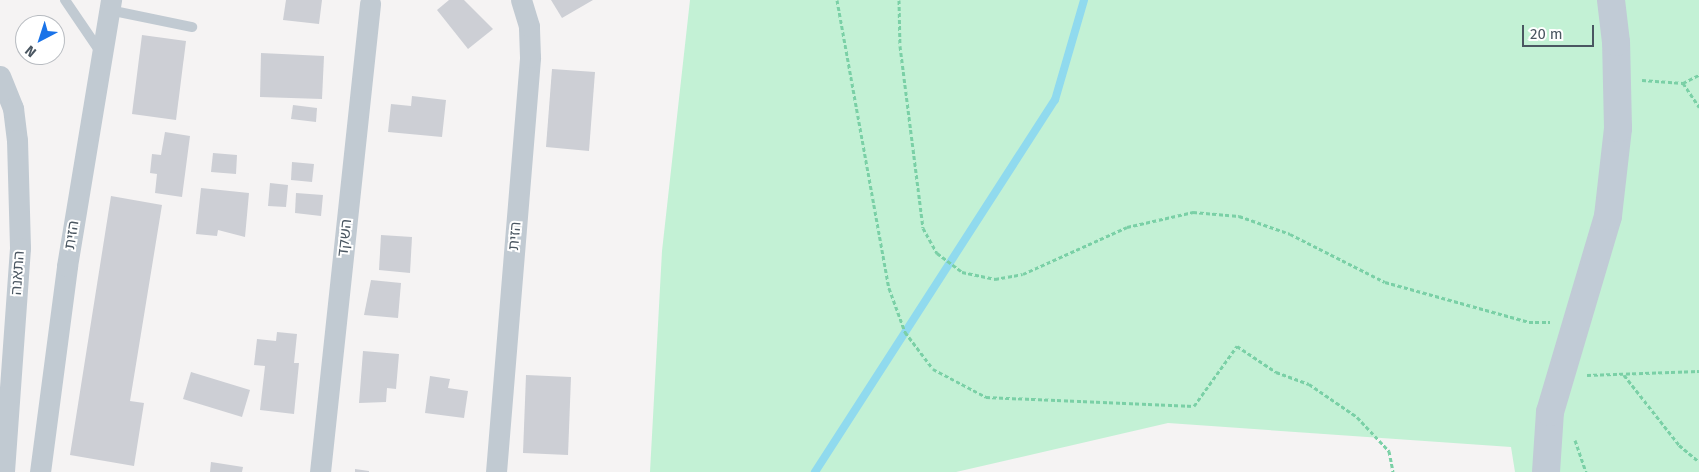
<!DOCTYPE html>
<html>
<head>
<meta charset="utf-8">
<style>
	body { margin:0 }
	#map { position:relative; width:1699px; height:472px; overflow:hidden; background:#f5f3f3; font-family:"Fira Sans","Noto Sans Hebrew",sans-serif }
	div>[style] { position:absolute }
	.green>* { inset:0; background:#c3f1d5 }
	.stream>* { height:8px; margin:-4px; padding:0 4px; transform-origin:4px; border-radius:4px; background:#90daee }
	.building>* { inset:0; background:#cdcfd5 }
	.path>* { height:3px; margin-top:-1.5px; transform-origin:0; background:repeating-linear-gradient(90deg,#7ad0a6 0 4px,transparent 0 6.5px) }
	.lane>* { height:10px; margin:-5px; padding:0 5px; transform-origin:5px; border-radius:5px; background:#c1cad2 }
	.street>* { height:21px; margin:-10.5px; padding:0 10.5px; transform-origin:10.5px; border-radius:10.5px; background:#c1cad2 }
	.secondary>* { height:28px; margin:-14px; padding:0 14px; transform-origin:14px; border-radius:14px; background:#c1cbd6 }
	span { translate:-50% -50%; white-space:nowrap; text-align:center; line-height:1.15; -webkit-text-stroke:4px #fff; paint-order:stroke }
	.street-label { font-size:15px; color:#4a5661 }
	.north { position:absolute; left:15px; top:15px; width:50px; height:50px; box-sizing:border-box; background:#fff; border:1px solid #b7bbc0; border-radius:50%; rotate:220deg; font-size:14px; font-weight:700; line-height:20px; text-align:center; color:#4a5661 }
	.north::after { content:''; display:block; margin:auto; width:18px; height:22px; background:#1a73e8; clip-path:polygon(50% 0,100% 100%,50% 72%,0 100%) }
	.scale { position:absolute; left:1522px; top:25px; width:72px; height:22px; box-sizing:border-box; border:2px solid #4a5661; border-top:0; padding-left:6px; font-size:15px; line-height:18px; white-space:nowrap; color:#4a5661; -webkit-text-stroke:4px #fff; paint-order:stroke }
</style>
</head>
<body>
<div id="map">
	<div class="green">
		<i style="clip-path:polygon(690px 0,1699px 0,1699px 472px,1515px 472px,1511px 447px,1168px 423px,956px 472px,650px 472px,662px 251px)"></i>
	</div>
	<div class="stream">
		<i style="left:815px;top:472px;width:443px;rotate:-57.2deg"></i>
		<i style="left:1055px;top:100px;width:104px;rotate:-73.8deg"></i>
	</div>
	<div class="building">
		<i style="clip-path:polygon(286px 0,322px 0,319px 24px,283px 20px)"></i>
		<i style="clip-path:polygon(449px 0,464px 0,493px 29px,468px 49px,437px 10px)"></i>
		<i style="clip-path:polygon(551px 0,593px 0,562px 18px)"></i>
		<i style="clip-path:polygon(142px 35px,186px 41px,176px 120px,132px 114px)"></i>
		<i style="clip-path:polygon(261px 53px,324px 56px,322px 99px,260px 97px)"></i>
		<i style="clip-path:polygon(552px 69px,595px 72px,589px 151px,546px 147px)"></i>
		<i style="clip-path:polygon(412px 96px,446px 100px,442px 137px,388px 132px,391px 104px,411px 106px)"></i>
		<i style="clip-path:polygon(293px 105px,317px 108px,316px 122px,291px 119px)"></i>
		<i style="clip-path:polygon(165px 132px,190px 136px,182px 197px,155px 193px,157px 174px,150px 173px,152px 154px,161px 155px)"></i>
		<i style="clip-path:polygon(213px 153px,237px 155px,236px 174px,211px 172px)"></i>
		<i style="clip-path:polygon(292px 162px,314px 164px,312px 182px,291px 180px)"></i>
		<i style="clip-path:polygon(270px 183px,288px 185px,286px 207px,268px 206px)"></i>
		<i style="clip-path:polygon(201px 188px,249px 193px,245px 237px,218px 230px,217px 236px,196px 234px)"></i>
		<i style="clip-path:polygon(296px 193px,323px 195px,321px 216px,295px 213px)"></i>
		<i style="clip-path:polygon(111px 196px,162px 205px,130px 401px,144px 403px,134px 466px,70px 455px)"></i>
		<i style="clip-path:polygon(381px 235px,412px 237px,410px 273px,379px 270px)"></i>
		<i style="clip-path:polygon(371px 280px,401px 283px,398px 318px,364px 315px)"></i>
		<i style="clip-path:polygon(277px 332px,297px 334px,294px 363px,299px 363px,294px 414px,260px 410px,265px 366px,254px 365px,257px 339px,276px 341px)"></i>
		<i style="clip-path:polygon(363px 351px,399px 354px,396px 389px,387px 388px,386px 402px,359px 403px)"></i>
		<i style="clip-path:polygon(191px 372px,250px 390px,242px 417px,183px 399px)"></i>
		<i style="clip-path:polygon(526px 375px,571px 377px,568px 455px,523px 453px)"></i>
		<i style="clip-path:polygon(430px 376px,450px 379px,448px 388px,468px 391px,464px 418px,425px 413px)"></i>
		<i style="clip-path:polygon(211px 462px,243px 467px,242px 472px,210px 472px)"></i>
		<i style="clip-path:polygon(355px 469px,369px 471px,369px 472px,355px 472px)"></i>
	</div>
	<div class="path">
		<i style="left:837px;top:0;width:293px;rotate:79.8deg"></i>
		<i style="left:889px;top:288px;width:47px;rotate:70deg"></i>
		<i style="left:905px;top:332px;width:46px;rotate:52.9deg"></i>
		<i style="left:933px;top:369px;width:60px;rotate:27.8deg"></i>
		<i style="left:986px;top:397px;width:208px;rotate:2.5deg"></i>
		<i style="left:1194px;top:406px;width:74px;rotate:-54.4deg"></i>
		<i style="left:1237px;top:346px;width:47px;rotate:33.7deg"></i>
		<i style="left:1276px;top:372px;width:35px;rotate:20deg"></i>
		<i style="left:1309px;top:384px;width:58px;rotate:34.5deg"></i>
		<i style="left:1357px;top:417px;width:47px;rotate:46.7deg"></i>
		<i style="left:1389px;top:451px;width:21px;rotate:79deg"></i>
		<i style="left:899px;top:0;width:46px;rotate:88.8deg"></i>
		<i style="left:900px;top:46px;width:183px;rotate:82.8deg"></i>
		<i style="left:923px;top:228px;width:29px;rotate:61deg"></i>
		<i style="left:937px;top:253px;width:31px;rotate:37deg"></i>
		<i style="left:962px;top:272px;width:34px;rotate:12deg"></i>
		<i style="left:995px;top:279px;width:28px;rotate:-10deg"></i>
		<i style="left:1023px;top:274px;width:114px;rotate:-24.3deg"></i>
		<i style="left:1127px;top:227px;width:68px;rotate:-12.8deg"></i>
		<i style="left:1193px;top:212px;width:46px;rotate:5deg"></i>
		<i style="left:1239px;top:216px;width:54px;rotate:19.4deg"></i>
		<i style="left:1290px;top:234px;width:106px;rotate:26.8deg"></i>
		<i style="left:1385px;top:282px;width:149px;rotate:15.5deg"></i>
		<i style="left:1529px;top:322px;width:21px"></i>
		<i style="left:1642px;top:80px;width:41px;rotate:4.2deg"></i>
		<i style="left:1683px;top:83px;width:18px;rotate:-27deg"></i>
		<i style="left:1683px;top:83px;width:29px;rotate:56deg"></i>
		<i style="left:1587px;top:375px;width:112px;rotate:-2deg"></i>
		<i style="left:1624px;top:375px;width:89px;rotate:51.8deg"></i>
		<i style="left:1679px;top:445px;width:26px;rotate:40deg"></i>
		<i style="left:1575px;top:440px;width:34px;rotate:71deg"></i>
	</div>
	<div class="lane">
		<i style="left:65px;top:0;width:64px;rotate:55.8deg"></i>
		<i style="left:109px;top:10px;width:85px;rotate:11.6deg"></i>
	</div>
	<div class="street">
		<i style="left:0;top:76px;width:35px;rotate:68deg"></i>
		<i style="left:13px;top:108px;width:32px;rotate:83deg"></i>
		<i style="left:17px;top:140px;width:108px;rotate:88.4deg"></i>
		<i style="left:20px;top:248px;width:225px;rotate:94.1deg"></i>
		<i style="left:40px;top:472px;width:208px;rotate:-82.5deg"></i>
		<i style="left:67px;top:266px;width:270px;rotate:-80.6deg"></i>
		<i style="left:320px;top:472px;width:471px;rotate:-83.9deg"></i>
		<i style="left:496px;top:472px;width:416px;rotate:-85.3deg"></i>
		<i style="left:530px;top:57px;width:31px;rotate:-92deg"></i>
		<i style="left:529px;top:26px;width:27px;rotate:-107deg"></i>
	</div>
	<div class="secondary">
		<i style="left:1546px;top:472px;width:60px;rotate:-86.2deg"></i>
		<i style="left:1550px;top:412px;width:204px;rotate:-73.5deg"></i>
		<i style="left:1608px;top:216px;width:89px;rotate:-83.5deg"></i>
		<i style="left:1618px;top:128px;width:86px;rotate:-91.3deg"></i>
		<i style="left:1616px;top:42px;width:42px;rotate:-96.8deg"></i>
	</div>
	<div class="street-label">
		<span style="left:72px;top:235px;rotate:-81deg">הזית</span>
		<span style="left:515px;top:236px;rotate:-85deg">הזית</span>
		<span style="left:345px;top:238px;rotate:-84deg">השקד</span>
		<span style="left:18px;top:273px;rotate:-86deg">התאנה</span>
	</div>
	<div class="north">N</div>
	<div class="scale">20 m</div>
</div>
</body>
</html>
